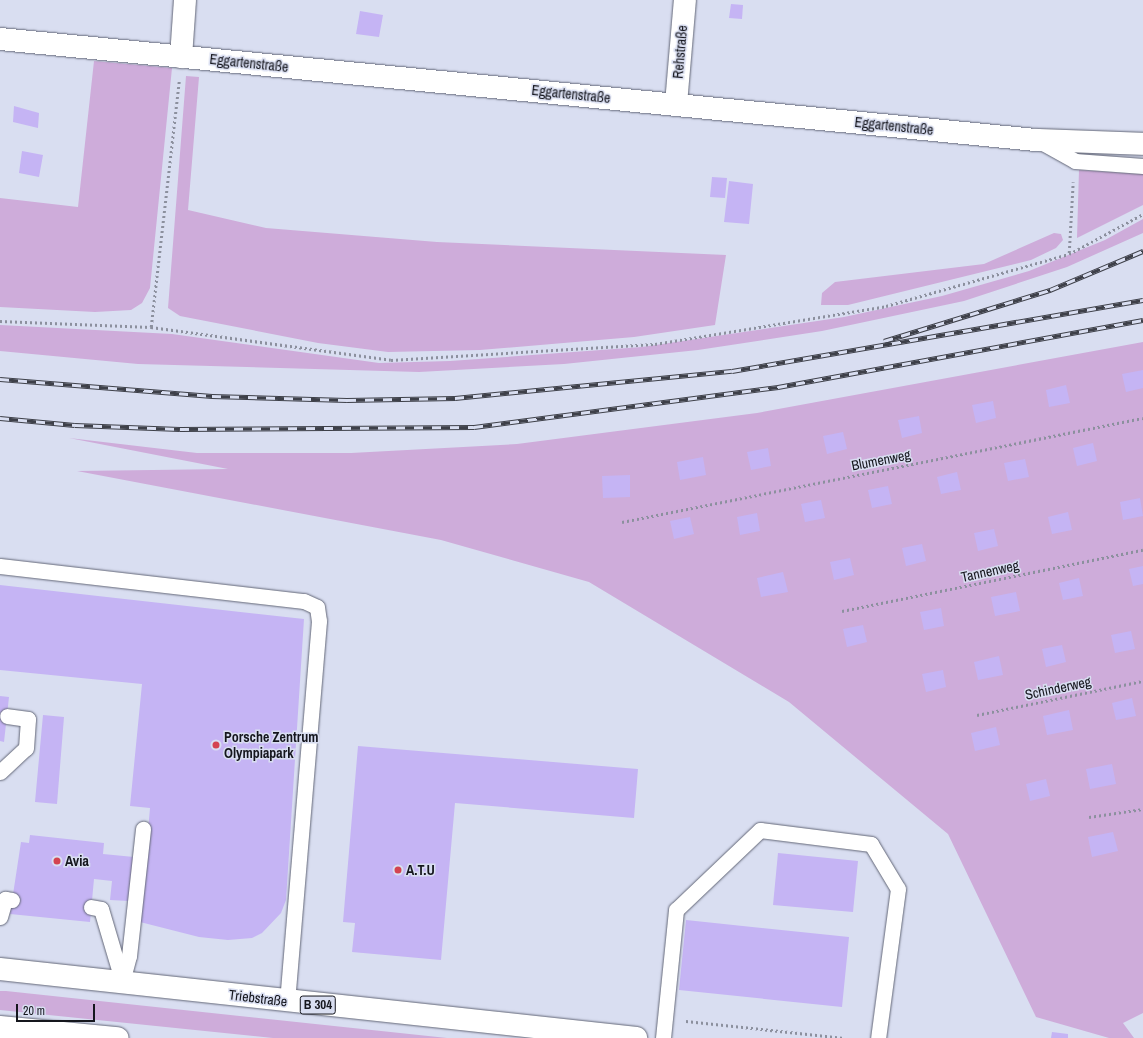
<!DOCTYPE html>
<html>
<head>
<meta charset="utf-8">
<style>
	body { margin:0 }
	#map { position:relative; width:1143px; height:1038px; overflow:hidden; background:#d9def1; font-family:"Archivo Narrow",sans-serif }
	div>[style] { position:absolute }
	.green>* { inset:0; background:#ceacda }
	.building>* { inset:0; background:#c5b4f4 }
	.path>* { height:2.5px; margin-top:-1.25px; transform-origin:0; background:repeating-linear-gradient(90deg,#8c909e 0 2px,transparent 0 5px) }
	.roads { filter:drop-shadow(0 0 1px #636777) drop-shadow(0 0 1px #636777) }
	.lane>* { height:15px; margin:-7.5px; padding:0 7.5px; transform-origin:7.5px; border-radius:7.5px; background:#fff }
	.street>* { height:22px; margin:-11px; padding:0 11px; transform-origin:11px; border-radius:11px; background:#fff }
	.primary>* { height:22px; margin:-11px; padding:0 11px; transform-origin:11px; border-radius:11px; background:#fff }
	.rail>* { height:4.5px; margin-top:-2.25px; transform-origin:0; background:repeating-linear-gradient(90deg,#d9def1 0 9px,#3e4049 0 18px); box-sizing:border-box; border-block:1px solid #3e4049 }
	.dots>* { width:11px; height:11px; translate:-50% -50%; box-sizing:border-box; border:2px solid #d9def1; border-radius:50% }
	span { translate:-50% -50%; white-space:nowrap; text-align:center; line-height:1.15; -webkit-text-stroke:3px #d9def1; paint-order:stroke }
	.shield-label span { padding:1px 3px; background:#d9def1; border:1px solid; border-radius:3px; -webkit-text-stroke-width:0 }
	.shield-label { font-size:13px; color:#15161d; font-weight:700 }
	.street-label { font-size:14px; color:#15161d }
	.poi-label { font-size:14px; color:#15161d; font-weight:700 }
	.left { translate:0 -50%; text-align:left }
	.scale { position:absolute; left:16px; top:1004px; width:79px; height:18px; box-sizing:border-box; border:2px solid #15161d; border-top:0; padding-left:5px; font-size:12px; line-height:14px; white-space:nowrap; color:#15161d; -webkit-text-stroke:3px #d9def1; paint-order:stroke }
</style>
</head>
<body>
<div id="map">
	<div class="green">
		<i style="clip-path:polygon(94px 61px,172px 68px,150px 288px,142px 303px,131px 310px,95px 312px,0 307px,0 198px,78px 207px)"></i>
		<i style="clip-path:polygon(186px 76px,199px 77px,188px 210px,266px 228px,437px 242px,726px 255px,715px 325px,634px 337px,480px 350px,388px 352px,318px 343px,180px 316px,168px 308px)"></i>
		<i style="clip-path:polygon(1079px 170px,1143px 174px,1143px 205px,1077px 238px)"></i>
		<i style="clip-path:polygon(1143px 219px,1143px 233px,1067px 267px,964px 301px,822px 331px,698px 350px,564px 364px,419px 372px,138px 364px,0 351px,0 325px,172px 334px,379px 363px,450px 361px,642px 347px,844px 317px,942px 296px,1029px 271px,1105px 240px)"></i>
		<i style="clip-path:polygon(1054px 233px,1061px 234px,1063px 240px,1056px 248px,1031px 260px,848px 305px,821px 305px,822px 293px,835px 282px,984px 264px)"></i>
		<i style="clip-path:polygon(1143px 342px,1143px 1013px,1123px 1023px,1134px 1038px,1109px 1038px,1036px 1017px,948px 834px,789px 702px,589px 582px,441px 540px,77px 471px,228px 469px,69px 438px,197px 453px,351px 453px,517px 444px,757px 413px)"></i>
		<i style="clip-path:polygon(0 991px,6px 991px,447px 1038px,273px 1038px,0 1010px)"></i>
	</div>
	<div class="building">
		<i style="clip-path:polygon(731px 4px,743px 5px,742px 19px,729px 18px)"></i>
		<i style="clip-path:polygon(360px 11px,383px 15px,379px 37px,356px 34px)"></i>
		<i style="clip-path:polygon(14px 106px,39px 113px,38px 128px,13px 122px)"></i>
		<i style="clip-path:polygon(22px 151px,43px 155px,39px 177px,19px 173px)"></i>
		<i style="clip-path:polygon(712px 177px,727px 178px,725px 198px,710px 197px)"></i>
		<i style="clip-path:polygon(729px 181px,753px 184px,749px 224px,724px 222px)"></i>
		<i style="clip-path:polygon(1143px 370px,1143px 388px,1126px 392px,1122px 374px)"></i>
		<i style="clip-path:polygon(1066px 385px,1070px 403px,1049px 407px,1046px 390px)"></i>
		<i style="clip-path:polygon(993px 401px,996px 418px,976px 423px,972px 405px)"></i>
		<i style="clip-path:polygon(919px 416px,922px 433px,902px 438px,898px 420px)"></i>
		<i style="clip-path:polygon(843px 432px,847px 449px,827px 454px,823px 436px)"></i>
		<i style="clip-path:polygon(1093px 443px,1097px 461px,1077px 466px,1073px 448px)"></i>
		<i style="clip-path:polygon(768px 448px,771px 466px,751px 470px,747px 452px)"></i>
		<i style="clip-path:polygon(703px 457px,706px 475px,680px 480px,677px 462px)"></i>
		<i style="clip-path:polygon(1025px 459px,1029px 477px,1008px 481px,1004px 463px)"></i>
		<i style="clip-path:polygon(957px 472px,961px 490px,941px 494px,937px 477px)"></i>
		<i style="clip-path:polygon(630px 475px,630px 497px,603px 498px,602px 476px)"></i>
		<i style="clip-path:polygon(888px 486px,892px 504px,872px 508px,868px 490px)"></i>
		<i style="clip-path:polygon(1140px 498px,1143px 516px,1123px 520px,1120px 502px)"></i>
		<i style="clip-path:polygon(821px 500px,825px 518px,805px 522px,801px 504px)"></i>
		<i style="clip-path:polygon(1068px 512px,1072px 530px,1052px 534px,1048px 517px)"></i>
		<i style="clip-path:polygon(757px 513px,760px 531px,740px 535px,737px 517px)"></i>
		<i style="clip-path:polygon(690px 517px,694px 534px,674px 539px,670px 521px)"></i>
		<i style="clip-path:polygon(994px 529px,998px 546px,978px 551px,974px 533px)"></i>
		<i style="clip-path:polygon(922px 544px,926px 561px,906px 566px,902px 548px)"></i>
		<i style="clip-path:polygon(850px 558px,854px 575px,834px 580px,830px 562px)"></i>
		<i style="clip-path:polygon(1143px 566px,1143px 584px,1133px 586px,1129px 569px)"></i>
		<i style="clip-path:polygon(783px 572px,788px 592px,761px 597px,757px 578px)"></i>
		<i style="clip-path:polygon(1079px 578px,1083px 596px,1063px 600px,1059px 583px)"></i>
		<i style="clip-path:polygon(0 585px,304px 619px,286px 900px,281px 913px,262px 933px,252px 938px,228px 940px,199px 937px,140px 922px,150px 808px,130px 806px,142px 684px,0 670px)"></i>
		<i style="clip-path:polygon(1016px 592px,1020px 611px,995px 616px,991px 597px)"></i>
		<i style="clip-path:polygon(941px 608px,944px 626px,924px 630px,920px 612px)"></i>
		<i style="clip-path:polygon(863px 625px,867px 642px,847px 647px,843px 629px)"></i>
		<i style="clip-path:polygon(1131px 631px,1135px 649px,1115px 653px,1111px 635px)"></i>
		<i style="clip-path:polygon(1062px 645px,1066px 662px,1046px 667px,1042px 649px)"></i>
		<i style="clip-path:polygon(999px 656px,1003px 675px,978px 680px,974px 662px)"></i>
		<i style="clip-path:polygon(943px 670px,946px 687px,926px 692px,922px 674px)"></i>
		<i style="clip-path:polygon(0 696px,9px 697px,4px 742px,0 741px)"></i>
		<i style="clip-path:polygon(1132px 698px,1136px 716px,1116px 720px,1112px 703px)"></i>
		<i style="clip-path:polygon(1069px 710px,1073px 730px,1047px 735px,1043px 716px)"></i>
		<i style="clip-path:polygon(43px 715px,64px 717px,57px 804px,35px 802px)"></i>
		<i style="clip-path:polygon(996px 727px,1000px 745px,975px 751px,971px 733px)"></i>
		<i style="clip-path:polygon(358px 746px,638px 769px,634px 818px,455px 803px,441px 960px,352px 952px,355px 923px,343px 922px)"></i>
		<i style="clip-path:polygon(1112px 764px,1116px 784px,1090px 789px,1086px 769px)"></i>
		<i style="clip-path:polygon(1046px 779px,1050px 796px,1030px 801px,1026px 784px)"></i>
		<i style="clip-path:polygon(1113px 832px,1118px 851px,1092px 857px,1088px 837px)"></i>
		<i style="clip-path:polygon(30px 835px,104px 843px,103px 854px,134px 857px,129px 901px,110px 900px,112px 881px,94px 879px,90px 922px,10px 914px,21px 842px,29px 843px)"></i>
		<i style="clip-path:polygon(778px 853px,858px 861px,853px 912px,773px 905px)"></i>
		<i style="clip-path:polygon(686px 920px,849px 937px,842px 1007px,679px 990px)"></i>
		<i style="clip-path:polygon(1052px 1032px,1068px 1034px,1068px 1038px,1051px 1038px)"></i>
	</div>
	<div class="path">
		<i style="left:1069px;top:253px;width:71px;rotate:-86.8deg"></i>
		<i style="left:0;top:321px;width:151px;rotate:2.3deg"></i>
		<i style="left:151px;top:327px;width:242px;rotate:7.8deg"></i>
		<i style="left:391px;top:360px;width:264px;rotate:-3.5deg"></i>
		<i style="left:655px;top:344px;width:234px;rotate:-9.3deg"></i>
		<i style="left:886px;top:306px;width:190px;rotate:-15.9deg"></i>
		<i style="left:1069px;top:254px;width:84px;rotate:-28.4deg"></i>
		<i style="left:151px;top:327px;width:248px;rotate:-83.5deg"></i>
		<i style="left:622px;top:522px;width:531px;rotate:-11.29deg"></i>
		<i style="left:842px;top:611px;width:307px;rotate:-11.5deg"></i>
		<i style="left:977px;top:715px;width:169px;rotate:-11.6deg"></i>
		<i style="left:1089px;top:817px;width:55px;rotate:-8.4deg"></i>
		<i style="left:686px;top:1021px;width:159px;rotate:6.1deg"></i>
	</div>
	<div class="roads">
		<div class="lane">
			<i style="left:1041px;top:142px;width:39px;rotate:29deg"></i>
			<i style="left:1075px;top:161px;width:68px;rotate:4.2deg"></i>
			<i style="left:0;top:566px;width:306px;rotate:6.6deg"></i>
			<i style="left:304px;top:601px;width:14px;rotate:25deg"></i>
			<i style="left:317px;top:607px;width:14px;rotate:82deg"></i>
			<i style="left:319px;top:621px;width:382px;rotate:94.8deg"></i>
			<i style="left:0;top:772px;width:35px;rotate:-43deg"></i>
			<i style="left:26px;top:748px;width:29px;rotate:-86deg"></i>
			<i style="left:28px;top:719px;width:21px;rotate:-172deg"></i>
			<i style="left:91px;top:907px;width:10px;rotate:11deg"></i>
			<i style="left:101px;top:909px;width:74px;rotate:73.5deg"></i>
			<i style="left:0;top:917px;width:19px;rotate:-74deg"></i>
			<i style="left:5px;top:899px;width:7px;rotate:8deg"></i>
			<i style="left:122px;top:982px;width:27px;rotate:-75deg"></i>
			<i style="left:129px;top:956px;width:128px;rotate:-83.7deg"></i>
			<i style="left:663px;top:1038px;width:129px;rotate:-84.2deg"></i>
			<i style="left:676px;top:910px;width:116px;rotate:-43.6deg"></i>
			<i style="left:760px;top:830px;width:112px;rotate:7.2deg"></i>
			<i style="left:871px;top:844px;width:52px;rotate:59deg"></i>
			<i style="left:898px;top:889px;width:150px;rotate:97.6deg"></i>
		</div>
		<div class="street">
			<i style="left:0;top:39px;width:1041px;rotate:5.57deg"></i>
			<i style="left:1036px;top:140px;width:107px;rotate:2.1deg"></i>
			<i style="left:181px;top:57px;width:57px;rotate:-86deg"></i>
			<i style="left:676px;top:104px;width:104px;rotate:-85.1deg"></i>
		</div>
		<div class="primary">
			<i style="left:0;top:969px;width:640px;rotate:6.19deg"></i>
			<i style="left:0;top:1027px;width:118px;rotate:5.4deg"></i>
		</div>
	</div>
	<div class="rail">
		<i style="left:884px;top:341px;width:174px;rotate:-17.1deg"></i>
		<i style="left:1050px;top:290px;width:101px;rotate:-22.8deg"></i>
		<i style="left:0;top:379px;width:213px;rotate:4.6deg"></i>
		<i style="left:212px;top:396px;width:135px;rotate:1.7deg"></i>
		<i style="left:347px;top:400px;width:108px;rotate:-1.1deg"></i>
		<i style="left:455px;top:398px;width:278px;rotate:-5.6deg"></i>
		<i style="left:732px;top:371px;width:417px;rotate:-9.8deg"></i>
		<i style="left:0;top:418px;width:75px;rotate:5.3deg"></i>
		<i style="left:75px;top:425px;width:105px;rotate:2.2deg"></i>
		<i style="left:180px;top:429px;width:294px;rotate:-0.4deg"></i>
		<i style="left:474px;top:427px;width:307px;rotate:-7.5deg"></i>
		<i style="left:778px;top:387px;width:371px;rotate:-10.4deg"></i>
	</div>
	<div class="dots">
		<i style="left:216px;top:745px;background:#d44451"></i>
		<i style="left:57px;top:861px;background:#d44451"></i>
		<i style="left:398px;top:870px;background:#d44451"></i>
	</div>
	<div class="shield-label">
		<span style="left:318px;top:1005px">B 304</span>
	</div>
	<div class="street-label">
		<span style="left:680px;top:52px;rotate:-85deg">Rehstraße</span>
		<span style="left:249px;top:63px;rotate:6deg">Eggartenstraße</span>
		<span style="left:571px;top:94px;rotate:6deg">Eggartenstraße</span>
		<span style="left:894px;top:126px;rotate:6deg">Eggartenstraße</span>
		<span style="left:881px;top:460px;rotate:-11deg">Blumenweg</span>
		<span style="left:990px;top:571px;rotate:-12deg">Tannenweg</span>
		<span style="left:1058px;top:688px;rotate:-12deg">Schinderweg</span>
		<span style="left:258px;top:998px;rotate:7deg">Triebstraße</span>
	</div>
	<div class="poi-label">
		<span class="left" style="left:224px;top:745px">Porsche Zentrum<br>Olympiapark</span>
		<span class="left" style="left:65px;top:861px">Avia</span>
		<span class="left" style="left:406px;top:870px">A.T.U</span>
	</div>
	<div class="scale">20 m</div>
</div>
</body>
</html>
